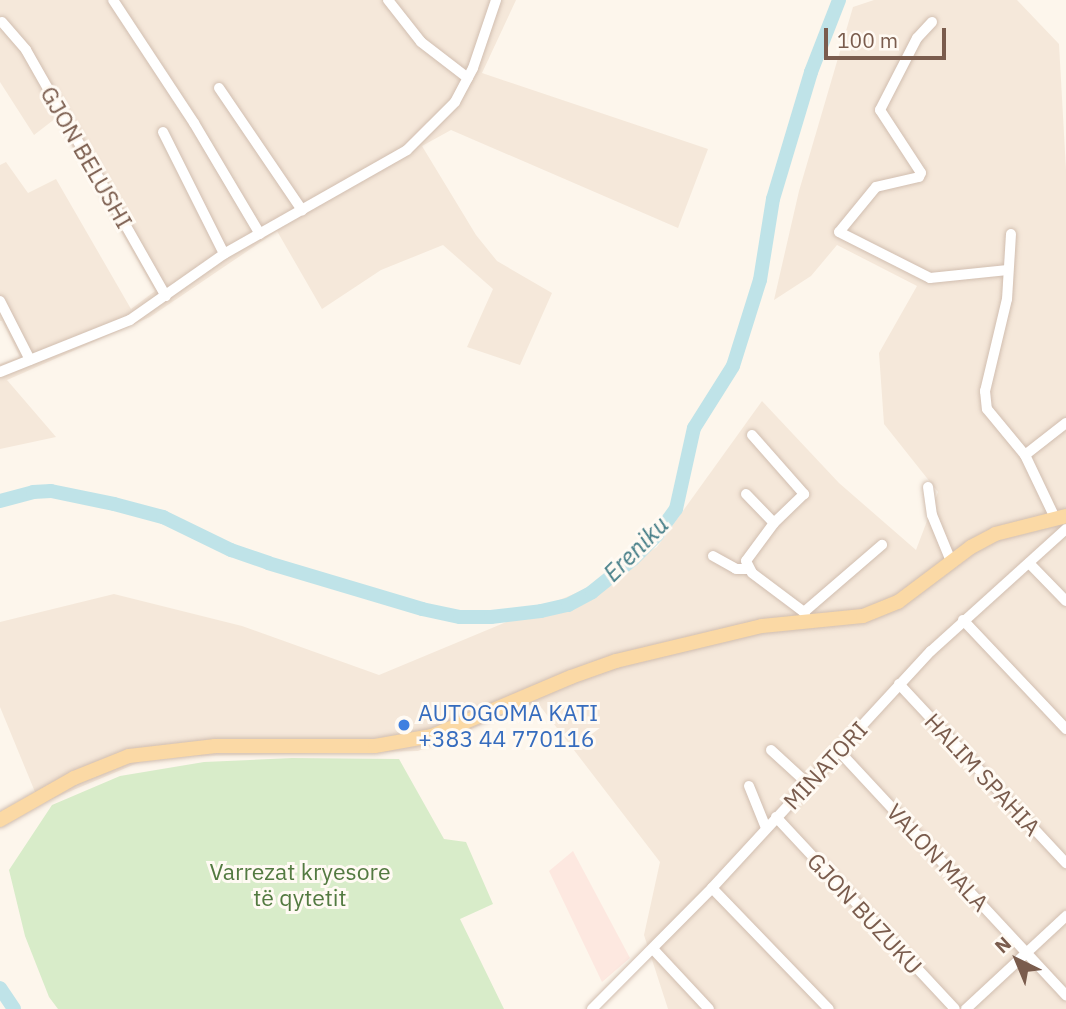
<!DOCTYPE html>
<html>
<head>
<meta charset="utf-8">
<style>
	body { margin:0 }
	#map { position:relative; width:1066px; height:1009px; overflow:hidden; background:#fdf6ec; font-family:"IBM Plex Sans",sans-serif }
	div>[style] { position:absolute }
	.residential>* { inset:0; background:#f5e8da }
	.commercial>* { inset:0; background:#fde8e0 }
	.green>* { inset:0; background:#d8ecc9 }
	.river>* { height:14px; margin:-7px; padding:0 7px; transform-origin:7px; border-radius:7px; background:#bfe3e8 }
	.roads { filter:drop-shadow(0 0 2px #d1beb0) drop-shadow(0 0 2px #d1beb0) }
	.minor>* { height:10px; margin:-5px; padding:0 5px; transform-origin:5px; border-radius:5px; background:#fff }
	.major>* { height:14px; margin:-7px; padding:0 7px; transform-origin:7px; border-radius:7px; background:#fbd9a5 }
	.dots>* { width:19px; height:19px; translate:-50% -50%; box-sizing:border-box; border:4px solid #fffaf3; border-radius:50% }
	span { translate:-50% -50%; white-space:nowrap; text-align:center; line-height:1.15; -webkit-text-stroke:6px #fffaf3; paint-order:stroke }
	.street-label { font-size:23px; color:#7a5c4d }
	.shop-label { font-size:23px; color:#366cbe }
	.left { translate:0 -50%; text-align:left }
	.park-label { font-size:23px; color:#537a41 }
	.water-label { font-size:24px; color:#437c86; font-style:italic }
	.north { position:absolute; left:982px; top:925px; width:70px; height:70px; -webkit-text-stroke:5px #fffaf3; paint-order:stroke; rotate:317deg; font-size:19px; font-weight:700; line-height:28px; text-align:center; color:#7a5c4d }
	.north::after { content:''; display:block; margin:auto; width:24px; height:32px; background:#7a5c4d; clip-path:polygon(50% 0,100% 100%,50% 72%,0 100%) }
	.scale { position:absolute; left:824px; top:28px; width:122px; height:32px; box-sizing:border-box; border:4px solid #7a5c4d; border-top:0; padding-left:9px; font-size:21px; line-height:24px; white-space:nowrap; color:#7a5c4d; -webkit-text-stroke:5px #fffaf3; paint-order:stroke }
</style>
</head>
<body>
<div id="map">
	<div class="residential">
		<i style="clip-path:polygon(0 0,516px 0,482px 73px,708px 149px,678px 228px,451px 130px,422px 146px,476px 235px,497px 261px,552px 293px,520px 365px,467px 347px,493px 289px,443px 245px,381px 270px,322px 309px,277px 231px,150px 317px,7px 380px,56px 437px,0 449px,0 364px,20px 357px,2px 321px,0 321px,0 165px,6px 162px,28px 193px,56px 179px,131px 309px,155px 291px,56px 118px,34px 135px,0 82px)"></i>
		<i style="clip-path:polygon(874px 0,1017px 0,1059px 44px,1066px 170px,1066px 1009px,668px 1009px,644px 935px,660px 862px,537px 702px,418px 751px,152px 757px,40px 804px,0 707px,0 622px,114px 594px,242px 626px,379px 675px,581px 591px,657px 547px,762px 401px,839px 483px,916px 550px,938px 492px,884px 424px,879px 353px,917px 286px,837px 245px,811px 276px,774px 300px,799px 191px,853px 7px)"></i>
	</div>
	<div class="commercial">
		<i style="clip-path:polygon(573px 851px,630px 958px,602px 982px,549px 871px)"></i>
	</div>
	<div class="green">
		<i style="clip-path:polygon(292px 758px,399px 759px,444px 839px,466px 842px,493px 904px,460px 919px,504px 1009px,58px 1009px,49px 997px,25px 936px,9px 870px,52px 805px,120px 776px,204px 762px)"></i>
	</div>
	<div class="river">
		<i style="left:0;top:501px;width:34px;rotate:-15deg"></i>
		<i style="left:33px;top:492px;width:18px;rotate:-3deg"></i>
		<i style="left:51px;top:491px;width:64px;rotate:11.7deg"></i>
		<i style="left:114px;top:504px;width:51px;rotate:14.9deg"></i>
		<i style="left:163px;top:517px;width:76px;rotate:25.9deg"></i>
		<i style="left:231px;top:550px;width:39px;rotate:19deg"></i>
		<i style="left:268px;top:563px;width:161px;rotate:16.6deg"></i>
		<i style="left:422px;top:609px;width:39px;rotate:12deg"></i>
		<i style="left:460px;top:617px;width:31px"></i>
		<i style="left:491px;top:617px;width:50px;rotate:-6.8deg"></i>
		<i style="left:541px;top:611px;width:28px;rotate:-13deg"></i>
		<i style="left:568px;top:605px;width:27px;rotate:-28deg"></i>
		<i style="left:592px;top:592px;width:53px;rotate:-38.8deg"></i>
		<i style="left:633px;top:559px;width:34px;rotate:-45deg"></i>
		<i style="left:657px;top:535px;width:32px;rotate:-54deg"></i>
		<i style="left:676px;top:509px;width:83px;rotate:-77.5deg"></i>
		<i style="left:694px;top:428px;width:73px;rotate:-57.8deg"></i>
		<i style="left:733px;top:366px;width:90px;rotate:-72.6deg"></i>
		<i style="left:760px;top:280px;width:82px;rotate:-80.9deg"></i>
		<i style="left:773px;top:199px;width:133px;rotate:-73.3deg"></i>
		<i style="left:811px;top:72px;width:77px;rotate:-68.7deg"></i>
		<i style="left:0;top:988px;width:25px;rotate:56deg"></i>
	</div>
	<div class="roads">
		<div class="minor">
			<i style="left:113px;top:0;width:147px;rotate:56.6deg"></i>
			<i style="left:194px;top:123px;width:129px;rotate:59.3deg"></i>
			<i style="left:388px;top:0;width:53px;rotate:51.8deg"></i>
			<i style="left:421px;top:42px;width:59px;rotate:37.5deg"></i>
			<i style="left:2px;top:22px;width:37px;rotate:49deg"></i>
			<i style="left:26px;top:50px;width:283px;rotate:60.4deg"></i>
			<i style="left:932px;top:22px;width:22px;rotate:133deg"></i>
			<i style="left:917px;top:38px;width:81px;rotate:117.2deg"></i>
			<i style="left:880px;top:110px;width:75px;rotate:56.9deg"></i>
			<i style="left:921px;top:173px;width:4px;rotate:117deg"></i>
			<i style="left:919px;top:177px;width:44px;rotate:166.9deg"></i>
			<i style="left:876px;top:187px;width:58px;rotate:129.4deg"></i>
			<i style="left:839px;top:232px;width:102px;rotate:26.8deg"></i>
			<i style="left:930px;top:278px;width:78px;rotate:-5.9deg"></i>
			<i style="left:219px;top:88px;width:148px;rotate:55.8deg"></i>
			<i style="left:163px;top:132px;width:136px;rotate:63.4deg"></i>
			<i style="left:1011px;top:234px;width:65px;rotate:93.5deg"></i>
			<i style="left:1007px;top:299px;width:95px;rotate:103.4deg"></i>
			<i style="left:985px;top:391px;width:18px;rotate:84deg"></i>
			<i style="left:987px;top:409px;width:60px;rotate:50.4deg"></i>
			<i style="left:1025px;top:455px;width:70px;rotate:64.5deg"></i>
			<i style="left:0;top:301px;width:66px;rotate:63deg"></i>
			<i style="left:0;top:372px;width:140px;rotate:-21.8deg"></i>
			<i style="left:130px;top:320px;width:115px;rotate:-35.1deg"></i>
			<i style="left:224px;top:254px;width:210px;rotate:-29.6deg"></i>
			<i style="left:407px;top:150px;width:68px;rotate:-45deg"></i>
			<i style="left:455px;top:102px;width:38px;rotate:-62deg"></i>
			<i style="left:473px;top:68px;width:72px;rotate:-71.3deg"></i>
			<i style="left:752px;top:435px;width:79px;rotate:48.6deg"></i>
			<i style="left:804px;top:494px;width:42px;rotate:136deg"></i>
			<i style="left:774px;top:523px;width:47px;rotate:126.4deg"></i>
			<i style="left:746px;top:561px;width:13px;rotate:63deg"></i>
			<i style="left:752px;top:573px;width:65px;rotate:36.9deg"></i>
			<i style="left:804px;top:612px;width:9px;rotate:72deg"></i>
			<i style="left:1025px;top:455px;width:52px;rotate:-38deg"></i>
			<i style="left:928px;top:487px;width:28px;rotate:82deg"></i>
			<i style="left:932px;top:515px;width:50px;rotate:67.6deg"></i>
			<i style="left:746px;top:494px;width:40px;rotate:46deg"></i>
			<i style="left:713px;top:556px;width:26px;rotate:29deg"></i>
			<i style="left:736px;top:569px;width:13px"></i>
			<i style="left:1029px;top:563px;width:53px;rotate:45.8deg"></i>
			<i style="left:804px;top:612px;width:103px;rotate:-40.7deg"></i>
			<i style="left:963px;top:620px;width:150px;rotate:46.6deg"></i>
			<i style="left:899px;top:684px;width:245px;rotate:47deg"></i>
			<i style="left:771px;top:750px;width:49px;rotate:42.5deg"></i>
			<i style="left:838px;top:750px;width:335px;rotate:47.1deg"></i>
			<i style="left:749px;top:786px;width:45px;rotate:68deg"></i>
			<i style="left:776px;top:817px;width:262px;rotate:47deg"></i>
			<i style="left:712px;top:888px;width:168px;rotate:46deg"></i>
			<i style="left:653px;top:949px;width:82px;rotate:47deg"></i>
			<i style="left:592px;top:1009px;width:170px;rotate:-45.2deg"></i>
			<i style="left:712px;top:888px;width:323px;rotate:-47.3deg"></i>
			<i style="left:931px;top:651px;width:182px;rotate:-42.1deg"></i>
			<i style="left:966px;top:1009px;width:137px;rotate:-42.9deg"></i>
		</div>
		<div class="major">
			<i style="left:0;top:820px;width:85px;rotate:-29.6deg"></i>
			<i style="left:74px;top:778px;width:59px;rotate:-21.8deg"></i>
			<i style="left:129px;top:756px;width:87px;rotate:-6.6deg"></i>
			<i style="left:215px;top:746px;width:160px"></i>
			<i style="left:375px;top:746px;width:58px;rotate:-10deg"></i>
			<i style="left:432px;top:736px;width:151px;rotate:-23deg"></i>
			<i style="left:571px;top:677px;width:48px;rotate:-19.6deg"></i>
			<i style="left:616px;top:661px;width:150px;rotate:-13.5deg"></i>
			<i style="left:762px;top:626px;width:101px;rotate:-5.7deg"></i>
			<i style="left:863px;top:616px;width:38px;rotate:-22deg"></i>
			<i style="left:898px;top:602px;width:91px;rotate:-37deg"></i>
			<i style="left:971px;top:547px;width:27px;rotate:-28deg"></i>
			<i style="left:995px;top:534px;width:73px;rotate:-14.2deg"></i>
		</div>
	</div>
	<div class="dots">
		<i style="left:404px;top:725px;background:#3f7fe0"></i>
	</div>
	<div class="street-label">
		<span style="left:87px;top:157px;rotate:60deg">GJON BELUSHI</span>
		<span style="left:825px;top:765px;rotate:-47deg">MINATORI</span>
		<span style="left:983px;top:774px;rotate:47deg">HALIM SPAHIA</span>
		<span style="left:938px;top:857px;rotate:47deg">VALON MALA</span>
		<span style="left:865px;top:913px;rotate:47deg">GJON BUZUKU</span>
	</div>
	<div class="shop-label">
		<span class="left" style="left:418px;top:725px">AUTOGOMA KATI<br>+383 44 770116</span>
	</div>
	<div class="park-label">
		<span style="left:300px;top:884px">Varrezat kryesore<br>të qytetit</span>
	</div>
	<div class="water-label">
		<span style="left:636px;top:549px;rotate:-45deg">Ereniku</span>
	</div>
	<div class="north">N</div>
	<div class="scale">100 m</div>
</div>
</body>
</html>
